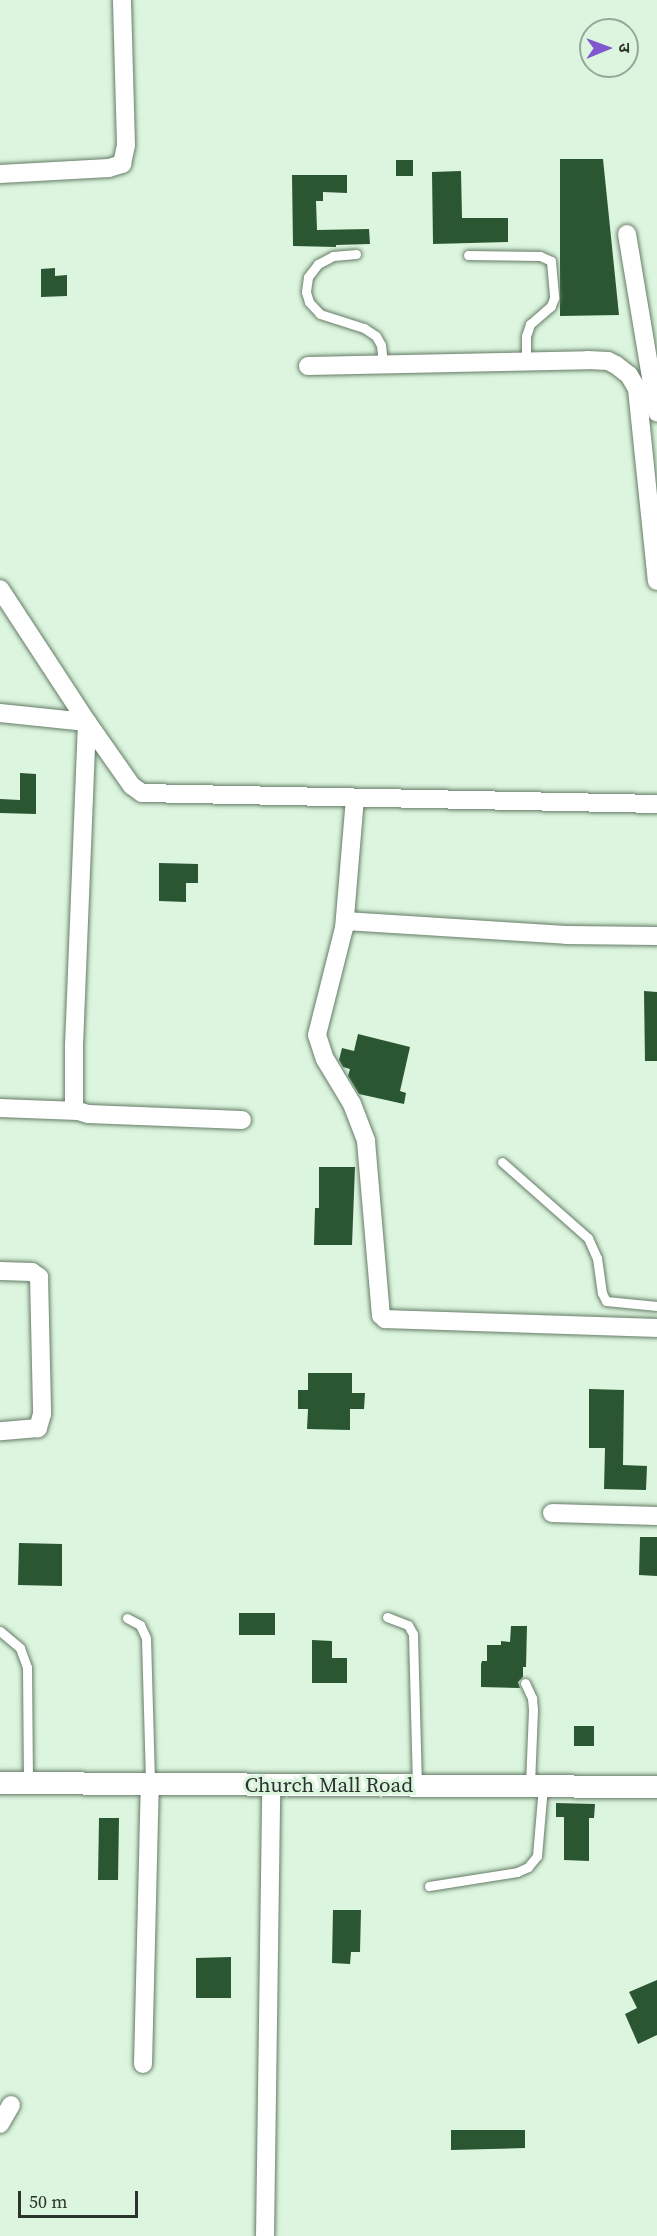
<!DOCTYPE html>
<html>
<head>
<meta charset="utf-8">
<style>
	body { margin:0 }
	#map { position:relative; width:657px; height:2236px; overflow:hidden; background:#dcf5de; font-family:"Source Serif 4","Noto Sans Devanagari",serif }
	div>[style] { position:absolute }
	.building>* { inset:0; background:#2a5631 }
	.roads { filter:drop-shadow(0 0 2px #657c67) drop-shadow(0 0 2px #657c67) }
	.service>* { height:9px; margin:-4.5px; padding:0 4.5px; transform-origin:4.5px; border-radius:4.5px; background:#fff }
	.minor>* { height:18px; margin:-9px; padding:0 9px; transform-origin:9px; border-radius:9px; background:#fff }
	.tertiary>* { height:22px; margin:-11px; padding:0 11px; transform-origin:11px; border-radius:11px; background:#fff }
	span { translate:-50% -50%; white-space:nowrap; text-align:center; line-height:1.15; -webkit-text-stroke:6px #dcf5de; paint-order:stroke }
	.street-label { font-size:21px; color:#2b342c }
	.north { position:absolute; left:579px; top:18px; width:60px; height:60px; box-sizing:border-box; background:#dcf5de; border:2px solid #95a897; border-radius:50%; rotate:89deg; font-size:16px; font-weight:700; line-height:24px; text-align:center; color:#2b342c }
	.north::after { content:''; display:block; margin:auto; width:21px; height:27px; background:#8157d0; clip-path:polygon(50% 0,100% 100%,50% 72%,0 100%) }
	.scale { position:absolute; left:18px; top:2191px; width:120px; height:27px; box-sizing:border-box; border:3px solid #2b342c; border-top:0; padding-left:8px; font-size:18px; line-height:21px; white-space:nowrap; color:#2b342c; -webkit-text-stroke:4px #dcf5de; paint-order:stroke }
</style>
</head>
<body>
<div id="map">
	<div class="building">
		<i style="clip-path:polygon(560px 159px,603px 159px,619px 315px,560px 316px)"></i>
		<i style="clip-path:polygon(396px 160px,413px 160px,413px 176px,396px 176px)"></i>
		<i style="clip-path:polygon(461px 171px,462px 218px,508px 218px,508px 242px,433px 244px,432px 172px)"></i>
		<i style="clip-path:polygon(292px 175px,347px 175px,347px 193px,323px 192px,323px 201px,316px 201px,317px 230px,369px 229px,370px 244px,336px 245px,336px 247px,293px 246px)"></i>
		<i style="clip-path:polygon(55px 268px,55px 276px,67px 275px,67px 296px,41px 297px,41px 269px)"></i>
		<i style="clip-path:polygon(20px 773px,36px 774px,36px 814px,0 813px,0 799px,20px 800px)"></i>
		<i style="clip-path:polygon(159px 863px,198px 864px,198px 883px,186px 883px,186px 902px,159px 901px)"></i>
		<i style="clip-path:polygon(644px 991px,657px 992px,657px 1061px,645px 1061px)"></i>
		<i style="clip-path:polygon(358px 1034px,410px 1047px,400px 1091px,406px 1093px,404px 1104px,359px 1094px,348px 1076px,350px 1069px,343px 1067px,339px 1060px,342px 1048px,354px 1051px)"></i>
		<i style="clip-path:polygon(319px 1167px,355px 1167px,352px 1245px,314px 1245px,315px 1208px,319px 1208px)"></i>
		<i style="clip-path:polygon(308px 1373px,352px 1373px,352px 1393px,365px 1393px,364px 1409px,350px 1409px,350px 1430px,307px 1429px,308px 1409px,298px 1409px,298px 1390px,308px 1390px)"></i>
		<i style="clip-path:polygon(589px 1389px,624px 1390px,623px 1465px,647px 1466px,646px 1490px,604px 1489px,605px 1448px,589px 1448px)"></i>
		<i style="clip-path:polygon(640px 1537px,657px 1537px,657px 1576px,639px 1575px)"></i>
		<i style="clip-path:polygon(19px 1543px,62px 1544px,62px 1586px,18px 1585px)"></i>
		<i style="clip-path:polygon(239px 1613px,275px 1613px,275px 1635px,239px 1635px)"></i>
		<i style="clip-path:polygon(511px 1626px,527px 1626px,526px 1667px,523px 1667px,523px 1677px,518px 1682px,520px 1688px,481px 1687px,481px 1664px,482px 1661px,487px 1661px,487px 1645px,501px 1645px,501px 1641px,510px 1642px)"></i>
		<i style="clip-path:polygon(312px 1640px,332px 1641px,332px 1658px,347px 1658px,347px 1683px,312px 1683px)"></i>
		<i style="clip-path:polygon(574px 1726px,594px 1726px,594px 1746px,574px 1746px)"></i>
		<i style="clip-path:polygon(556px 1803px,595px 1804px,594px 1818px,589px 1818px,589px 1861px,564px 1860px,564px 1817px,556px 1817px)"></i>
		<i style="clip-path:polygon(99px 1818px,119px 1818px,118px 1880px,98px 1880px)"></i>
		<i style="clip-path:polygon(333px 1910px,361px 1910px,360px 1952px,351px 1952px,350px 1964px,332px 1963px)"></i>
		<i style="clip-path:polygon(231px 1957px,231px 1998px,196px 1998px,196px 1958px)"></i>
		<i style="clip-path:polygon(657px 1980px,657px 2035px,638px 2044px,625px 2014px,637px 2008px,629px 1992px)"></i>
		<i style="clip-path:polygon(451px 2130px,525px 2130px,525px 2148px,451px 2150px)"></i>
	</div>
	<div class="roads">
		<div class="service">
			<i style="left:356px;top:254px;width:23px;rotate:175deg"></i>
			<i style="left:333px;top:256px;width:17px;rotate:152deg"></i>
			<i style="left:318px;top:264px;width:16px;rotate:128deg"></i>
			<i style="left:308px;top:277px;width:15px;rotate:98deg"></i>
			<i style="left:306px;top:292px;width:10px;rotate:73deg"></i>
			<i style="left:309px;top:302px;width:16px;rotate:47deg"></i>
			<i style="left:320px;top:314px;width:46px;rotate:17.7deg"></i>
			<i style="left:364px;top:328px;width:14px;rotate:34deg"></i>
			<i style="left:376px;top:336px;width:10px;rotate:61deg"></i>
			<i style="left:381px;top:345px;width:20px;rotate:84deg"></i>
			<i style="left:468px;top:255px;width:72px;rotate:0.8deg"></i>
			<i style="left:540px;top:256px;width:12px;rotate:24deg"></i>
			<i style="left:551px;top:261px;width:37px;rotate:85deg"></i>
			<i style="left:554px;top:298px;width:9px;rotate:111deg"></i>
			<i style="left:551px;top:306px;width:28px;rotate:139deg"></i>
			<i style="left:530px;top:324px;width:13px;rotate:108deg"></i>
			<i style="left:526px;top:336px;width:26px;rotate:90deg"></i>
			<i style="left:502px;top:1162px;width:115px;rotate:41.5deg"></i>
			<i style="left:588px;top:1238px;width:22px;rotate:66deg"></i>
			<i style="left:597px;top:1258px;width:35px;rotate:82deg"></i>
			<i style="left:602px;top:1293px;width:9px;rotate:63deg"></i>
			<i style="left:606px;top:1301px;width:51px;rotate:5.6deg"></i>
			<i style="left:387px;top:1617px;width:22px;rotate:21deg"></i>
			<i style="left:408px;top:1625px;width:10px;rotate:61deg"></i>
			<i style="left:413px;top:1634px;width:150px;rotate:88.5deg"></i>
			<i style="left:127px;top:1618px;width:15px;rotate:28deg"></i>
			<i style="left:140px;top:1625px;width:14px;rotate:65deg"></i>
			<i style="left:146px;top:1638px;width:145px;rotate:88.4deg"></i>
			<i style="left:0;top:1631px;width:26px;rotate:40deg"></i>
			<i style="left:20px;top:1648px;width:20px;rotate:70deg"></i>
			<i style="left:27px;top:1667px;width:116px;rotate:89.5deg"></i>
			<i style="left:525px;top:1683px;width:17px;rotate:65deg"></i>
			<i style="left:532px;top:1698px;width:12px;rotate:85deg"></i>
			<i style="left:533px;top:1710px;width:76px;rotate:92.3deg"></i>
			<i style="left:429px;top:1886px;width:89px;rotate:-9deg"></i>
			<i style="left:517px;top:1872px;width:12px;rotate:-24deg"></i>
			<i style="left:528px;top:1867px;width:14px;rotate:-51deg"></i>
			<i style="left:537px;top:1856px;width:70px;rotate:-85.1deg"></i>
		</div>
		<div class="minor">
			<i style="left:0;top:174px;width:109px;rotate:-3.2deg"></i>
			<i style="left:109px;top:168px;width:14px;rotate:-17deg"></i>
			<i style="left:122px;top:164px;width:19px;rotate:-78deg"></i>
			<i style="left:126px;top:145px;width:145px;rotate:-91.6deg"></i>
			<i style="left:627px;top:234px;width:181px;rotate:80.5deg"></i>
			<i style="left:308px;top:366px;width:280px;rotate:-1.2deg"></i>
			<i style="left:588px;top:360px;width:20px;rotate:3deg"></i>
			<i style="left:608px;top:361px;width:9px;rotate:27deg"></i>
			<i style="left:616px;top:365px;width:16px;rotate:38deg"></i>
			<i style="left:629px;top:375px;width:16px;rotate:60deg"></i>
			<i style="left:637px;top:389px;width:193px;rotate:84.1deg"></i>
			<i style="left:0;top:589px;width:159px;rotate:56.8deg"></i>
			<i style="left:87px;top:722px;width:78px;rotate:54.9deg"></i>
			<i style="left:132px;top:786px;width:12px;rotate:35deg"></i>
			<i style="left:142px;top:793px;width:515px;rotate:1.22deg"></i>
			<i style="left:0;top:713px;width:87px;rotate:5.9deg"></i>
			<i style="left:87px;top:722px;width:324px;rotate:92.3deg"></i>
			<i style="left:74px;top:1046px;width:60px;rotate:90deg"></i>
			<i style="left:74px;top:1106px;width:6px;rotate:51deg"></i>
			<i style="left:78px;top:1111px;width:10px;rotate:17deg"></i>
			<i style="left:88px;top:1114px;width:154px;rotate:2.2deg"></i>
			<i style="left:355px;top:798px;width:130px;rotate:94.8deg"></i>
			<i style="left:344px;top:928px;width:110px;rotate:104.2deg"></i>
			<i style="left:317px;top:1035px;width:25px;rotate:72deg"></i>
			<i style="left:325px;top:1059px;width:52px;rotate:59deg"></i>
			<i style="left:352px;top:1104px;width:40px;rotate:69deg"></i>
			<i style="left:366px;top:1141px;width:175px;rotate:85.1deg"></i>
			<i style="left:381px;top:1315px;width:6px;rotate:45deg"></i>
			<i style="left:385px;top:1319px;width:272px;rotate:1.9deg"></i>
			<i style="left:345px;top:921px;width:221px;rotate:3.6deg"></i>
			<i style="left:566px;top:935px;width:91px;rotate:0.6deg"></i>
			<i style="left:0;top:1108px;width:78px;rotate:2.2deg"></i>
			<i style="left:0;top:1271px;width:32px;rotate:2deg"></i>
			<i style="left:32px;top:1272px;width:9px;rotate:36deg"></i>
			<i style="left:39px;top:1277px;width:137px;rotate:88.7deg"></i>
			<i style="left:42px;top:1414px;width:15px;rotate:106deg"></i>
			<i style="left:38px;top:1428px;width:38px;rotate:175deg"></i>
			<i style="left:552px;top:1513px;width:105px;rotate:1.6deg"></i>
			<i style="left:143px;top:2064px;width:280px;rotate:-88.6deg"></i>
			<i style="left:0;top:2124px;width:22px;rotate:-60deg"></i>
			<i style="left:265px;top:2236px;width:452px;rotate:-89.2deg"></i>
		</div>
		<div class="tertiary">
			<i style="left:0;top:1783px;width:657px;rotate:0.35deg"></i>
		</div>
	</div>
	<div class="street-label">
		<span style="left:329px;top:1785px">Church Mall Road</span>
	</div>
	<div class="north">उ</div>
	<div class="scale">50 m</div>
</div>
</body>
</html>
